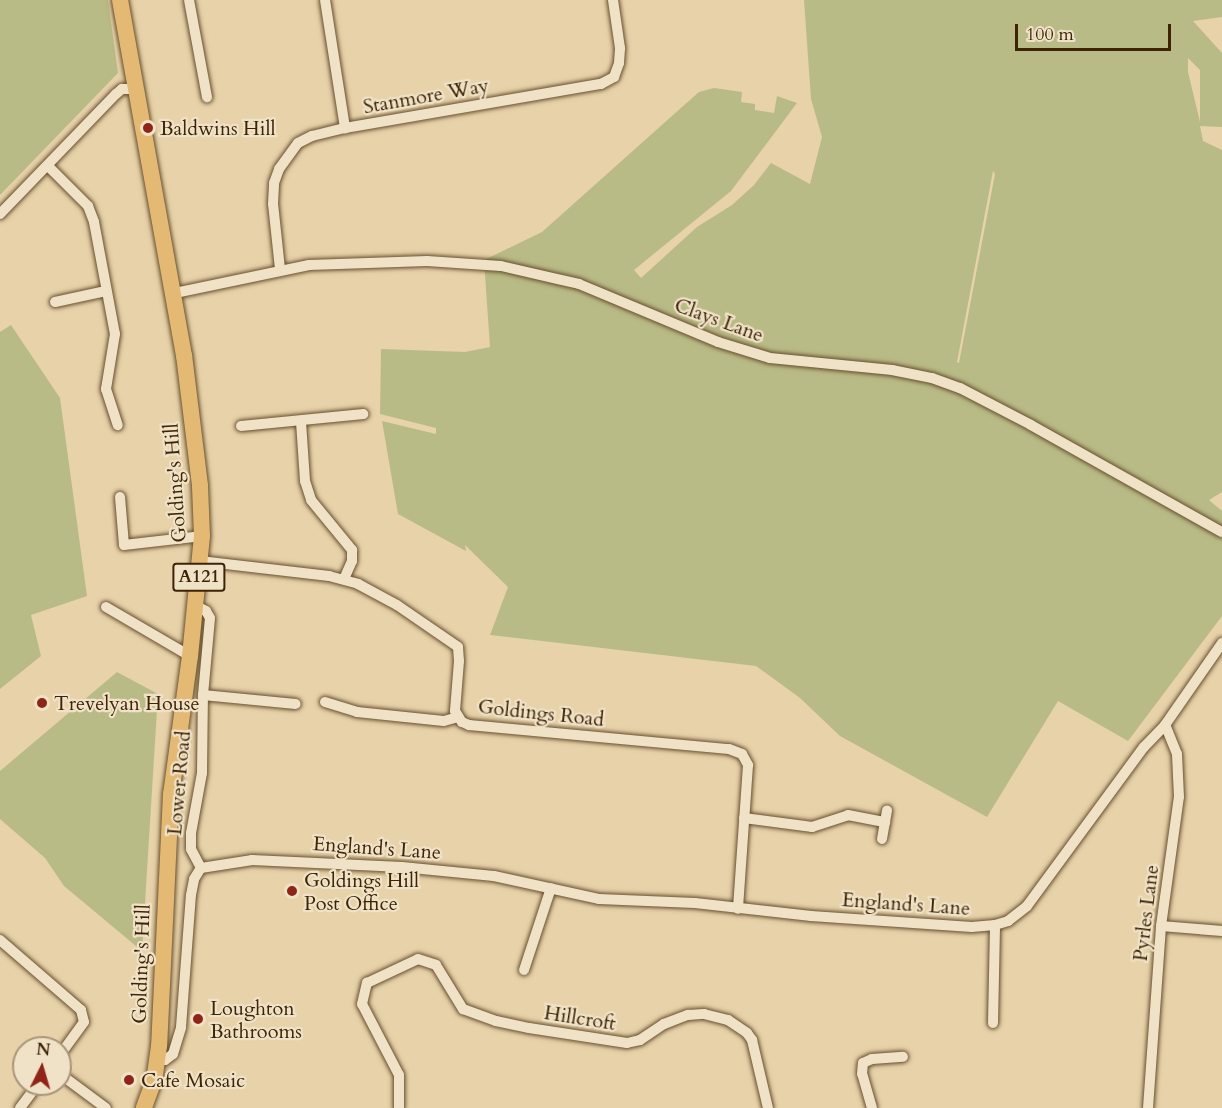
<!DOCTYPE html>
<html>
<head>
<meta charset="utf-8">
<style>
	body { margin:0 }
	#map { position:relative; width:1222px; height:1108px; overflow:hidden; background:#e7d2a9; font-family:Cardo,serif }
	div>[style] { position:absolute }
	.green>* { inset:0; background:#b9bb86 }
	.roads { filter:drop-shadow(0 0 2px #684f2e) drop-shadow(0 0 2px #684f2e) }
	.minor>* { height:10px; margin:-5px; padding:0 5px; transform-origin:5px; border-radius:5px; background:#efe2c7 }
	.primary>* { height:16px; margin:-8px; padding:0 8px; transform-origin:8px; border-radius:8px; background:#e4b974 }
	.dots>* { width:16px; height:16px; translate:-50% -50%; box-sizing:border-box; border:3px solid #efe2c7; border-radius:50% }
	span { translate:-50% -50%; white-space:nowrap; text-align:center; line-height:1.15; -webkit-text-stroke:4.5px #efe2c7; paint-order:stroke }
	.shield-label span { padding:2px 4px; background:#efe2c7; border:2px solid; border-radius:4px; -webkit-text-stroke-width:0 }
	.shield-label { font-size:18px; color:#3e2305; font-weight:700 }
	.street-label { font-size:20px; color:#3e2305 }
	.poi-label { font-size:20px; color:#3e2305 }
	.left { translate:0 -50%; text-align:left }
	.north { position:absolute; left:12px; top:1036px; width:60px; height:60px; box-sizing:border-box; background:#efe2c7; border:2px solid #a89679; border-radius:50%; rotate:5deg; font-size:16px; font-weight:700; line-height:24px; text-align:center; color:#3e2305 }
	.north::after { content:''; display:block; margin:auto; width:21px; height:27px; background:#8f2418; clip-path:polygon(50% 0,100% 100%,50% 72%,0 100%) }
	.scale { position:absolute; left:1015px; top:24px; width:156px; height:27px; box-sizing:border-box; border:3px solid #3e2305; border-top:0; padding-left:8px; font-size:18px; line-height:21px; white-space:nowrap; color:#3e2305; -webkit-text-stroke:4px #efe2c7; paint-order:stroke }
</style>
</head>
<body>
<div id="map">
	<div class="green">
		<i style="clip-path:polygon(0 0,108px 0,118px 73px,0 195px)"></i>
		<i style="clip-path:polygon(evenodd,804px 0,1222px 0,1222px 17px,1193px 21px,1222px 53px,1222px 127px,1200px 126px,1203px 141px,1222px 150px,1222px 492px,1209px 500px,1222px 511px,1222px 616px,1128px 741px,1058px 701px,987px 817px,840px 736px,800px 698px,756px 666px,490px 635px,508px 587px,465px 545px,466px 551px,398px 514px,382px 421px,436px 434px,436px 428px,380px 414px,381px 349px,465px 352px,490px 347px,484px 260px,542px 232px,682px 107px,699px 92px,714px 88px,742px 92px,741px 102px,755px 104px,755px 110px,774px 113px,777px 96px,797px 103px,731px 191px,634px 270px,641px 278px,697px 227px,732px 205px,754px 185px,771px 163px,810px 184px,822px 137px,811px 99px,804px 0,1188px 58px,1200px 70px,1200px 122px,1188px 72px,1188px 58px,804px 0,993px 171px,995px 174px,959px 363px,957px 362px,993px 171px)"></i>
		<i style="clip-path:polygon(11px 325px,60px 398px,87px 596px,31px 615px,41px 656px,0 689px,0 332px)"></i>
		<i style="clip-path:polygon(117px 672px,158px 694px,142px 951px,64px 886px,45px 858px,0 819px,0 771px)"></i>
	</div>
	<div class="roads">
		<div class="minor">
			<i style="left:189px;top:0;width:99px;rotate:79.5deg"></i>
			<i style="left:325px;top:0;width:130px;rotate:81.1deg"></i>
			<i style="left:48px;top:166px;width:57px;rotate:45deg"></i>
			<i style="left:88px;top:206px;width:17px;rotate:69deg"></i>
			<i style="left:94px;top:222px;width:114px;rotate:79.4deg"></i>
			<i style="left:115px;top:334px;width:56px;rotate:99.3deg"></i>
			<i style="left:106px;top:389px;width:38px;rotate:72deg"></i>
			<i style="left:0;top:214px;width:167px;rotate:-46deg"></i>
			<i style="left:116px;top:94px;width:8px;rotate:-40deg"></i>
			<i style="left:122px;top:89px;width:13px"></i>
			<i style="left:280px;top:269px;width:65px;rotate:-96.1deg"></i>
			<i style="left:273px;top:204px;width:21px;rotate:-87deg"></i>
			<i style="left:274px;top:183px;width:15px;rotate:-70deg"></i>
			<i style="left:279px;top:169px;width:32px;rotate:-54deg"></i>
			<i style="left:298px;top:143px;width:16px;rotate:-27deg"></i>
			<i style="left:312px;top:136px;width:34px;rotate:-14deg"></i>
			<i style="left:345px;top:128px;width:260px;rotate:-9.8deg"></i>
			<i style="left:601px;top:84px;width:15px;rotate:-28deg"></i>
			<i style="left:614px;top:77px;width:15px;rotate:-70deg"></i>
			<i style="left:619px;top:63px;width:15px;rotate:-86deg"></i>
			<i style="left:620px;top:48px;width:49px;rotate:-98.3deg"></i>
			<i style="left:175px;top:293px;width:137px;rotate:-11.8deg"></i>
			<i style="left:309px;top:265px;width:118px;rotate:-1.9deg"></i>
			<i style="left:427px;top:261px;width:74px;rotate:3.9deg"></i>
			<i style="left:501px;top:266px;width:80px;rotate:13deg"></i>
			<i style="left:579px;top:284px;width:151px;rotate:22.6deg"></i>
			<i style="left:718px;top:342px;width:54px;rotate:17.1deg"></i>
			<i style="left:770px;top:358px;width:123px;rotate:5.6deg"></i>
			<i style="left:892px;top:370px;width:41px;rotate:11.3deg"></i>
			<i style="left:932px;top:378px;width:30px;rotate:20deg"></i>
			<i style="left:960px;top:388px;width:80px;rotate:27.5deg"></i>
			<i style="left:1031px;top:425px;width:219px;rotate:29.3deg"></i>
			<i style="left:55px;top:302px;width:52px;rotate:-12.2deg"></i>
			<i style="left:301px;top:422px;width:59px;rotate:86.1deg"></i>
			<i style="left:305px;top:481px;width:20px;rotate:72deg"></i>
			<i style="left:311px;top:500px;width:65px;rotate:50.6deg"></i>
			<i style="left:352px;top:550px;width:11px;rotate:90deg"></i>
			<i style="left:352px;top:561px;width:20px;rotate:114deg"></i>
			<i style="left:241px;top:426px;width:123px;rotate:-5.6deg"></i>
			<i style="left:120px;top:497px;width:48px;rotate:85.2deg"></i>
			<i style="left:124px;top:545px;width:79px;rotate:-6.6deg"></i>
			<i style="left:200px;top:561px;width:130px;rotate:6.6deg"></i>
			<i style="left:329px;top:576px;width:30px;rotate:15deg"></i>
			<i style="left:358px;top:584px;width:44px;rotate:28.3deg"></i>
			<i style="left:397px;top:605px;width:74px;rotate:34.5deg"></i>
			<i style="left:458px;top:647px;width:14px;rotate:86deg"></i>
			<i style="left:459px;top:661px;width:50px;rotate:94.6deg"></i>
			<i style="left:455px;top:711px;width:13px;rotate:58deg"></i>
			<i style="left:462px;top:722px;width:8px;rotate:23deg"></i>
			<i style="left:469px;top:725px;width:261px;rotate:5.3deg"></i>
			<i style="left:729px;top:749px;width:14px;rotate:21deg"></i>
			<i style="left:742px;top:754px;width:13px;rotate:61deg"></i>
			<i style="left:748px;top:765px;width:144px;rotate:94deg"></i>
			<i style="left:106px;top:607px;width:97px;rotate:30.3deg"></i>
			<i style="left:203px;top:695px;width:93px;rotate:5.5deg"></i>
			<i style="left:325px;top:702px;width:34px;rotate:17deg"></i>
			<i style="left:357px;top:712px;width:87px;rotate:5.9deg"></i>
			<i style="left:444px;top:721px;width:15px;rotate:-16deg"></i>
			<i style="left:744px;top:818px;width:69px;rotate:7.5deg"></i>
			<i style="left:812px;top:827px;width:38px;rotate:-18deg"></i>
			<i style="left:848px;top:815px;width:38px;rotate:11deg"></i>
			<i style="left:882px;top:839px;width:29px;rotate:-80deg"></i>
			<i style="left:201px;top:868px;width:52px;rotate:-8.9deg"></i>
			<i style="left:252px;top:860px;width:150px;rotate:2.7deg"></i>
			<i style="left:402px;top:867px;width:92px;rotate:5.6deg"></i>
			<i style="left:494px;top:876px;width:107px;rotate:12.4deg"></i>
			<i style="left:599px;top:899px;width:96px;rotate:2.4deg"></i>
			<i style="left:695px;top:903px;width:117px;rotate:6.4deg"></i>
			<i style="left:811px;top:916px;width:161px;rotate:3.9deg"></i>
			<i style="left:972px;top:927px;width:23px;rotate:-5deg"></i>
			<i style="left:995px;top:925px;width:14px;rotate:-17deg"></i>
			<i style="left:1008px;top:921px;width:24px;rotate:-38deg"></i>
			<i style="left:1027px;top:906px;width:197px;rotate:-53.7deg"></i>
			<i style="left:1144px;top:747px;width:30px;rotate:-46deg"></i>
			<i style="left:1165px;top:725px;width:100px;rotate:-55.2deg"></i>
			<i style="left:1161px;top:926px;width:61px;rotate:4.7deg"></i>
			<i style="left:0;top:940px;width:107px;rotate:40.8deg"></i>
			<i style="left:81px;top:1010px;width:12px;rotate:76deg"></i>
			<i style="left:84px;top:1022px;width:41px;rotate:126deg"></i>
			<i style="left:524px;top:970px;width:86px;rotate:-71.8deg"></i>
			<i style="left:993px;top:1023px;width:98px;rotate:-88.8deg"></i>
			<i style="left:157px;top:1059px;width:8px;rotate:7deg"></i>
			<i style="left:165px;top:1060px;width:10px;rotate:-37deg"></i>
			<i style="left:173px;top:1054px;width:28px;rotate:-73deg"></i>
			<i style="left:181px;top:1027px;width:132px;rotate:-85.7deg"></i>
			<i style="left:191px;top:895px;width:16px;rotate:-79deg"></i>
			<i style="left:194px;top:879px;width:13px;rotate:-58deg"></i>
			<i style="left:201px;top:868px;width:21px;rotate:-118deg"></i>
			<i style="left:191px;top:849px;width:16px;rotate:-90deg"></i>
			<i style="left:191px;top:833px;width:61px;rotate:-79.6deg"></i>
			<i style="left:202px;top:773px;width:78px;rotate:-89.3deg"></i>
			<i style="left:203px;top:695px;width:77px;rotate:-84.8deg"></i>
			<i style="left:210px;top:618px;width:8px;rotate:-120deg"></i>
			<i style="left:206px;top:611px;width:11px;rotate:-153deg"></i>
			<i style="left:60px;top:1074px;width:57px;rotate:36.5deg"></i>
			<i style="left:20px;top:1108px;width:30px;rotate:-53deg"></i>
			<i style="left:399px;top:1108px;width:33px;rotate:-90deg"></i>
			<i style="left:399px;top:1075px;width:80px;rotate:-117.5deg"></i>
			<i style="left:362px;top:1004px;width:22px;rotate:-77deg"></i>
			<i style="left:367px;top:983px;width:56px;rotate:-25.2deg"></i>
			<i style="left:418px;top:959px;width:19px;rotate:18deg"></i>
			<i style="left:436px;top:965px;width:52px;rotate:58.5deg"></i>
			<i style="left:463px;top:1009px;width:35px;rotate:20deg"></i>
			<i style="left:496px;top:1021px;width:34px;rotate:12deg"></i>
			<i style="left:529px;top:1028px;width:99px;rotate:8.7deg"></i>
			<i style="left:627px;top:1043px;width:13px;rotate:-13deg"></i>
			<i style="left:640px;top:1040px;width:29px;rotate:-34deg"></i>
			<i style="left:664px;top:1024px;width:26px;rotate:-21deg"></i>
			<i style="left:688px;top:1015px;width:16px;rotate:-4deg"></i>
			<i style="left:704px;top:1014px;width:25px;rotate:14deg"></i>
			<i style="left:728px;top:1020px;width:23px;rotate:34deg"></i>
			<i style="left:747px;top:1033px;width:9px;rotate:54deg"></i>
			<i style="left:752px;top:1040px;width:70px;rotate:76.8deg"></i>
			<i style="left:872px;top:1108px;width:35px;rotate:-106deg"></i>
			<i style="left:862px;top:1074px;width:11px;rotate:-85deg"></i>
			<i style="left:863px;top:1063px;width:10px;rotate:-24deg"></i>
			<i style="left:872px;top:1059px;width:31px;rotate:-4deg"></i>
			<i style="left:1148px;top:1108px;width:182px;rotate:-85.9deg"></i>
			<i style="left:1161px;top:926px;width:130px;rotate:-82.1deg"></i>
			<i style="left:1179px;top:797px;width:43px;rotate:-92.7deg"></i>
			<i style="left:1177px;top:754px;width:31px;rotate:-112deg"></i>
		</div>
		<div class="primary">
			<i style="left:120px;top:0;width:361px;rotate:79.8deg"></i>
			<i style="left:184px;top:355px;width:132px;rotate:83deg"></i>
			<i style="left:200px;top:486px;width:50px;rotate:87.7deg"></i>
			<i style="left:202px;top:536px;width:121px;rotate:95.7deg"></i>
			<i style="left:190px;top:656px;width:139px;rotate:97.8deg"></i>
			<i style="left:171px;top:794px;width:252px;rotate:92.7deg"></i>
			<i style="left:159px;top:1046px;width:34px;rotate:98deg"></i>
			<i style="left:154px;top:1080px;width:30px;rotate:110deg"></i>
		</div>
	</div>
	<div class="dots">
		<i style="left:148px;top:128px;background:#8f2418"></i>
		<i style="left:42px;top:703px;background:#8f2418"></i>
		<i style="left:292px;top:891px;background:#8f2418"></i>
		<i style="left:198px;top:1019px;background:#8f2418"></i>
		<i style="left:129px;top:1080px;background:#8f2418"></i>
	</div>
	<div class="shield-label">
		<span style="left:199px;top:577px">A121</span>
	</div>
	<div class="street-label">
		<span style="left:426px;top:96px;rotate:-10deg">Stanmore Way</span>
		<span style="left:719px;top:320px;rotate:20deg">Clays Lane</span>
		<span style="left:175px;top:483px;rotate:-94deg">Golding's Hill</span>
		<span style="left:541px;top:713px;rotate:6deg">Goldings Road</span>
		<span style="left:179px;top:783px;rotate:-85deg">Lower Road</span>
		<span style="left:377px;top:848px;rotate:4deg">England's Lane</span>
		<span style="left:906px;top:904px;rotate:4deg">England's Lane</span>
		<span style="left:1146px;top:913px;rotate:-83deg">Pyrles Lane</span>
		<span style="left:141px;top:964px;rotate:-88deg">Golding's Hill</span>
		<span style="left:580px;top:1018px;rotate:9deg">Hillcroft</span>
	</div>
	<div class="poi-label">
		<span class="left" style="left:160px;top:128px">Baldwins Hill</span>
		<span class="left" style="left:54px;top:703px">Trevelyan House</span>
		<span class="left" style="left:304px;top:892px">Goldings Hill<br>Post Office</span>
		<span class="left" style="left:210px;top:1020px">Loughton<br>Bathrooms</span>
		<span class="left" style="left:141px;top:1080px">Cafe Mosaic</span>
	</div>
	<div class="north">N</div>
	<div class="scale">100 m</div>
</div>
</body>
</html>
